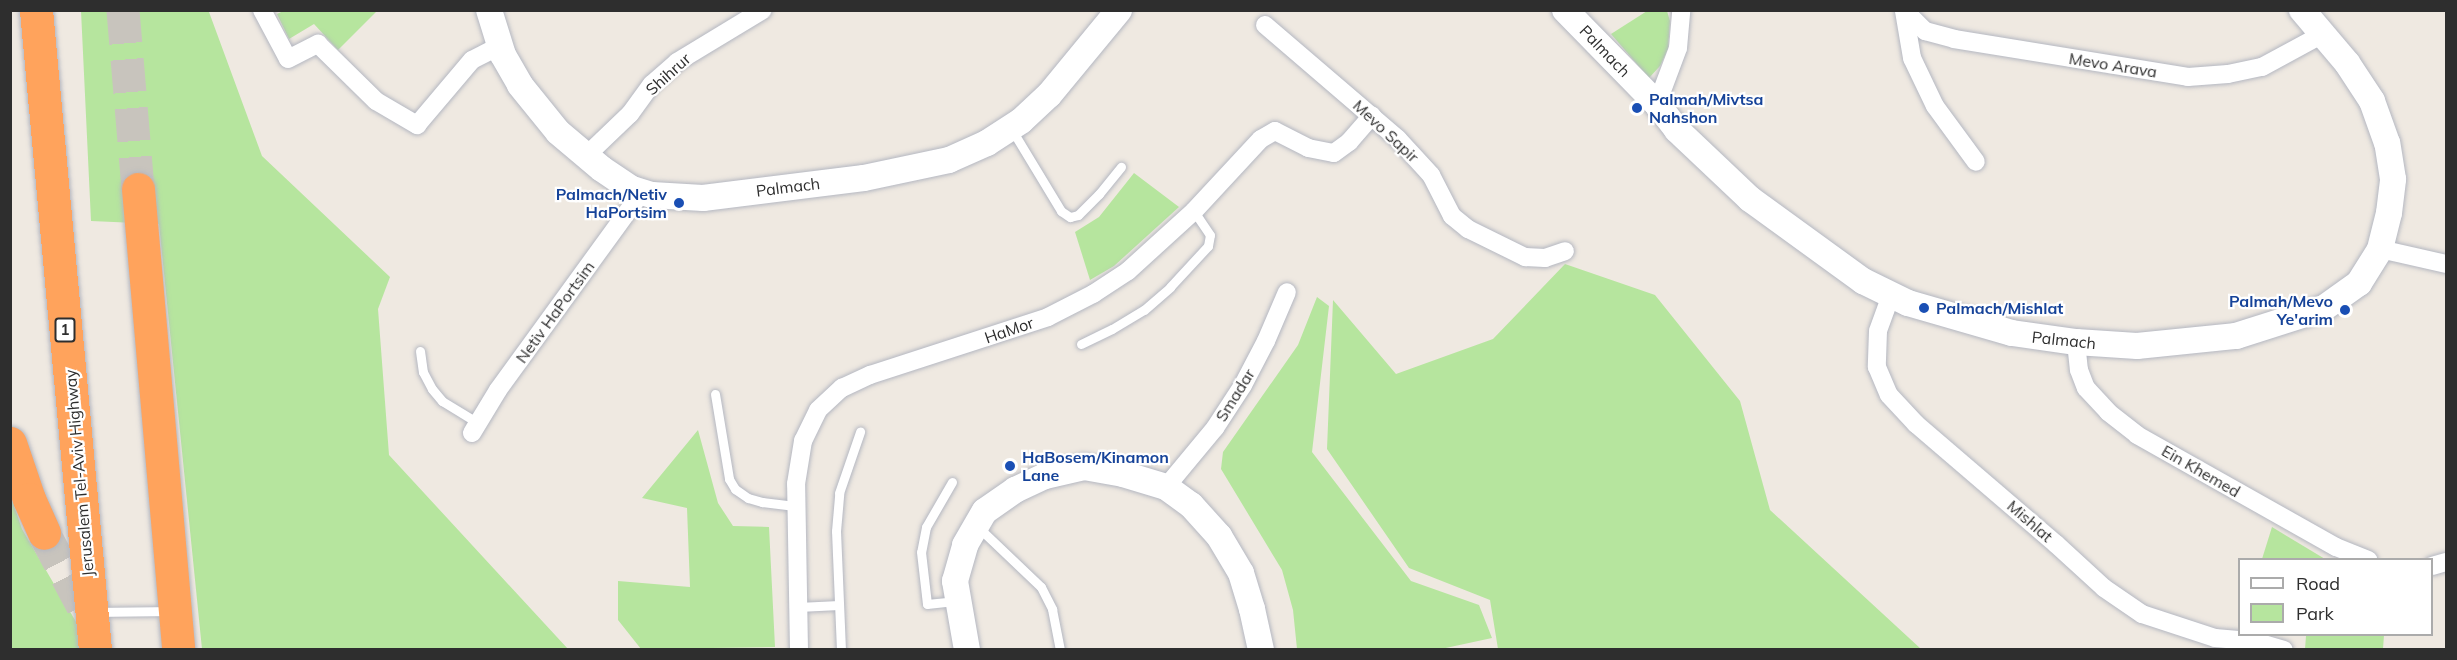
<!DOCTYPE html>
<html>
<head>
<meta charset="utf-8">
<style>
	body { margin:0 }
	#map { position:relative; width:2457px; height:660px; overflow:hidden; background:#efe9e1; font-family:Mulish,sans-serif }
	div>[style] { position:absolute }
	.green>* { inset:0; background:#b6e59e }
	.highway-tunnel>* { height:33px; margin-top:-16.5px; transform-origin:0; background:repeating-linear-gradient(90deg,#c8c4bd 0 33px,transparent 0 49px) }
	.roads { filter:drop-shadow(0 0 2px #b4b7c1) drop-shadow(0 0 2px #b4b7c1) }
	.lane>* { height:9px; margin:-4.5px; padding:0 4.5px; transform-origin:4.5px; border-radius:4.5px; background:#fff }
	.street>* { height:18px; margin:-9px; padding:0 9px; transform-origin:9px; border-radius:9px; background:#fff }
	.secondary>* { height:26px; margin:-13px; padding:0 13px; transform-origin:13px; border-radius:13px; background:#fff }
	.highway>* { height:33px; margin:-16.5px; padding:0 16.5px; transform-origin:16.5px; border-radius:16.5px; background:#ffa35c }
	.dots>* { width:16px; height:16px; translate:-50% -50%; box-sizing:border-box; border:3px solid #fff; border-radius:50% }
	span { translate:-50% -50%; white-space:nowrap; text-align:center; line-height:1.15; -webkit-text-stroke:4.5px #fff; paint-order:stroke }
	.shield-label span { padding:2px 4px; background:#fff; border:2px solid; border-radius:4px; -webkit-text-stroke-width:0 }
	.shield-label { font-size:15px; color:#2e2e2e; font-weight:700 }
	.street-label { font-size:16px; color:#2e2e2e }
	.transit-label { font-size:16px; color:#164399; font-weight:700 }
	.left { translate:0 -50%; text-align:left }
	.right { translate:-100% -50%; text-align:right }
	.frame { position:absolute; inset:0; border:12px solid #2e2e2e; pointer-events:none }
	.legend { position:absolute; left:2238px; top:558px; width:195px; height:78px; box-sizing:border-box; background:#fff; border:2px solid #ababab; margin:0; padding:8px 10px; list-style:none; font-size:18px; color:#2e2e2e }
	.legend li { display:flex; align-items:center; gap:12px; height:30px }
	.legend b { width:30px; border:2px solid #ababab }
</style>
</head>
<body>
<div id="map">
	<div class="green">
		<i style="clip-path:polygon(81px 11px,213px 11px,209px 12px,262px 156px,390px 277px,378px 309px,389px 455px,568px 649px,202px 649px,159px 224px,91px 221px)"></i>
		<i style="clip-path:polygon(283px 11px,283px 10px,377px 11px,338px 50px,314px 24px,289px 39px,277px 14px)"></i>
		<i style="clip-path:polygon(1647px 11px,1667px 11px,1670px 21px,1668px 49px,1660px 66px,1649px 78px,1611px 34px)"></i>
		<i style="clip-path:polygon(1134px 173px,1179px 207px,1114px 266px,1090px 280px,1075px 232px,1099px 217px)"></i>
		<i style="clip-path:polygon(1565px 264px,1655px 295px,1740px 401px,1770px 510px,1921px 649px,1498px 649px,1490px 600px,1409px 568px,1327px 449px,1333px 300px,1396px 374px,1493px 339px)"></i>
		<i style="clip-path:polygon(1317px 297px,1329px 306px,1312px 452px,1411px 581px,1479px 605px,1492px 638px,1441px 649px,1297px 649px,1293px 610px,1282px 570px,1221px 469px,1223px 452px,1298px 345px)"></i>
		<i style="clip-path:polygon(698px 430px,718px 503px,733px 526px,769px 527px,775px 647px,641px 649px,618px 620px,618px 581px,690px 587px,687px 508px,642px 498px)"></i>
		<i style="clip-path:polygon(10px 494px,22px 529px,79px 627px,81px 649px,11px 649px)"></i>
		<i style="clip-path:polygon(2272px 527px,2325px 559px,2262px 559px)"></i>
		<i style="clip-path:polygon(2303px 635px,2384px 635px,2383px 649px,2305px 649px,2306px 636px)"></i>
	</div>
	<div class="highway-tunnel">
		<i style="left:123px;top:10px;width:180px;rotate:85.2deg"></i>
		<i style="left:44px;top:533px;width:106px;rotate:62deg"></i>
	</div>
	<div class="roads">
		<div class="lane">
			<i style="left:1012px;top:130px;width:95px;rotate:58.8deg"></i>
			<i style="left:1061px;top:211px;width:11px;rotate:34deg"></i>
			<i style="left:1070px;top:217px;width:8px;rotate:-14deg"></i>
			<i style="left:1078px;top:215px;width:30px;rotate:-45deg"></i>
			<i style="left:1099px;top:194px;width:35px;rotate:-51deg"></i>
			<i style="left:1081px;top:344px;width:34px;rotate:-26deg"></i>
			<i style="left:1112px;top:329px;width:37px;rotate:-31deg"></i>
			<i style="left:1144px;top:310px;width:35px;rotate:-41deg"></i>
			<i style="left:1170px;top:287px;width:56px;rotate:-47.2deg"></i>
			<i style="left:1208px;top:246px;width:11px;rotate:-80deg"></i>
			<i style="left:1210px;top:235px;width:29px;rotate:-124deg"></i>
			<i style="left:420px;top:351px;width:21px;rotate:82deg"></i>
			<i style="left:423px;top:372px;width:19px;rotate:62deg"></i>
			<i style="left:432px;top:389px;width:16px;rotate:50deg"></i>
			<i style="left:442px;top:401px;width:42px;rotate:31.4deg"></i>
			<i style="left:715px;top:394px;width:86px;rotate:80.6deg"></i>
			<i style="left:729px;top:479px;width:12px;rotate:59deg"></i>
			<i style="left:735px;top:489px;width:16px;rotate:35deg"></i>
			<i style="left:748px;top:498px;width:15px;rotate:16deg"></i>
			<i style="left:762px;top:502px;width:33px;rotate:7deg"></i>
			<i style="left:952px;top:482px;width:52px;rotate:120deg"></i>
			<i style="left:926px;top:527px;width:25px;rotate:101deg"></i>
			<i style="left:921px;top:552px;width:52px;rotate:83.4deg"></i>
			<i style="left:927px;top:604px;width:30px;rotate:-6deg"></i>
			<i style="left:978px;top:527px;width:87px;rotate:43.6deg"></i>
			<i style="left:1041px;top:587px;width:25px;rotate:63deg"></i>
			<i style="left:1052px;top:609px;width:42px;rotate:79deg"></i>
			<i style="left:798px;top:607px;width:41px;rotate:-2.8deg"></i>
			<i style="left:97px;top:612px;width:73px;rotate:-0.8deg"></i>
			<i style="left:841px;top:650px;width:119px;rotate:-92.4deg"></i>
			<i style="left:836px;top:531px;width:38px;rotate:-85deg"></i>
			<i style="left:839px;top:493px;width:65px;rotate:-71deg"></i>
		</div>
		<div class="street">
			<i style="left:262px;top:10px;width:55px;rotate:62deg"></i>
			<i style="left:288px;top:59px;width:34px;rotate:-27deg"></i>
			<i style="left:318px;top:44px;width:81px;rotate:44.5deg"></i>
			<i style="left:376px;top:101px;width:48px;rotate:30.3deg"></i>
			<i style="left:417px;top:125px;width:85px;rotate:-49.8deg"></i>
			<i style="left:472px;top:60px;width:30px;rotate:-27deg"></i>
			<i style="left:1904px;top:10px;width:30px;rotate:45deg"></i>
			<i style="left:1925px;top:31px;width:30px;rotate:15deg"></i>
			<i style="left:1954px;top:39px;width:237px;rotate:9.2deg"></i>
			<i style="left:2188px;top:77px;width:40px;rotate:-4.3deg"></i>
			<i style="left:2228px;top:74px;width:35px;rotate:-12deg"></i>
			<i style="left:2262px;top:67px;width:69px;rotate:-28.4deg"></i>
			<i style="left:1904px;top:11px;width:48px;rotate:80.3deg"></i>
			<i style="left:1912px;top:58px;width:53px;rotate:64.4deg"></i>
			<i style="left:1935px;top:106px;width:69px;rotate:53.8deg"></i>
			<i style="left:1265px;top:25px;width:175px;rotate:40.6deg"></i>
			<i style="left:1398px;top:139px;width:49px;rotate:47.5deg"></i>
			<i style="left:1431px;top:175px;width:46px;rotate:62.9deg"></i>
			<i style="left:1452px;top:216px;width:21px;rotate:39deg"></i>
			<i style="left:1468px;top:229px;width:64px;rotate:26.2deg"></i>
			<i style="left:1525px;top:257px;width:20px;rotate:3deg"></i>
			<i style="left:1545px;top:258px;width:21px;rotate:-19deg"></i>
			<i style="left:1657px;top:104px;width:60px;rotate:-69.4deg"></i>
			<i style="left:1678px;top:48px;width:38px;rotate:-85deg"></i>
			<i style="left:586px;top:156px;width:61px;rotate:-43.7deg"></i>
			<i style="left:630px;top:114px;width:37px;rotate:-54deg"></i>
			<i style="left:652px;top:84px;width:33px;rotate:-41deg"></i>
			<i style="left:677px;top:62px;width:100px;rotate:-31.2deg"></i>
			<i style="left:2380px;top:249px;width:68px;rotate:12.8deg"></i>
			<i style="left:1891px;top:295px;width:38px;rotate:110deg"></i>
			<i style="left:1878px;top:331px;width:36px;rotate:92deg"></i>
			<i style="left:1877px;top:367px;width:30px;rotate:67deg"></i>
			<i style="left:1889px;top:395px;width:40px;rotate:47deg"></i>
			<i style="left:1916px;top:424px;width:184px;rotate:40.6deg"></i>
			<i style="left:2056px;top:544px;width:65px;rotate:42.5deg"></i>
			<i style="left:2104px;top:588px;width:46px;rotate:34.4deg"></i>
			<i style="left:2142px;top:614px;width:77px;rotate:18.2deg"></i>
			<i style="left:2215px;top:638px;width:38px;rotate:5deg"></i>
			<i style="left:2253px;top:641px;width:32px;rotate:16deg"></i>
			<i style="left:2076px;top:342px;width:28px;rotate:84deg"></i>
			<i style="left:2079px;top:370px;width:19px;rotate:69deg"></i>
			<i style="left:2086px;top:388px;width:33px;rotate:47deg"></i>
			<i style="left:2108px;top:412px;width:37px;rotate:38deg"></i>
			<i style="left:2137px;top:435px;width:228px;rotate:29.4deg"></i>
			<i style="left:2336px;top:547px;width:35px;rotate:22deg"></i>
			<i style="left:472px;top:433px;width:50px;rotate:-58.8deg"></i>
			<i style="left:498px;top:390px;width:245px;rotate:-54deg"></i>
			<i style="left:1166px;top:487px;width:77px;rotate:-50.3deg"></i>
			<i style="left:1215px;top:428px;width:51px;rotate:-56.9deg"></i>
			<i style="left:1243px;top:385px;width:50px;rotate:-62.4deg"></i>
			<i style="left:1266px;top:341px;width:53px;rotate:-66.8deg"></i>
			<i style="left:2432px;top:566px;width:15px;rotate:-16deg"></i>
			<i style="left:799px;top:650px;width:166px;rotate:-91deg"></i>
			<i style="left:796px;top:484px;width:44px;rotate:-80.8deg"></i>
			<i style="left:803px;top:441px;width:34px;rotate:-64deg"></i>
			<i style="left:818px;top:410px;width:33px;rotate:-43deg"></i>
			<i style="left:842px;top:388px;width:31px;rotate:-25deg"></i>
			<i style="left:870px;top:375px;width:187px;rotate:-18deg"></i>
			<i style="left:1048px;top:317px;width:51px;rotate:-27.1deg"></i>
			<i style="left:1093px;top:294px;width:42px;rotate:-33.3deg"></i>
			<i style="left:1128px;top:271px;width:89px;rotate:-42.3deg"></i>
			<i style="left:1194px;top:211px;width:98px;rotate:-47.1deg"></i>
			<i style="left:1261px;top:139px;width:16px;rotate:-30deg"></i>
			<i style="left:1275px;top:131px;width:37px;rotate:27deg"></i>
			<i style="left:1308px;top:148px;width:26px;rotate:11deg"></i>
			<i style="left:1334px;top:153px;width:19px;rotate:-36deg"></i>
			<i style="left:1349px;top:142px;width:35px;rotate:-49deg"></i>
		</div>
		<div class="secondary">
			<i style="left:489px;top:10px;width:47px;rotate:72.7deg"></i>
			<i style="left:503px;top:55px;width:34px;rotate:60deg"></i>
			<i style="left:520px;top:85px;width:60px;rotate:51deg"></i>
			<i style="left:558px;top:132px;width:57px;rotate:40.1deg"></i>
			<i style="left:602px;top:169px;width:36px;rotate:34deg"></i>
			<i style="left:632px;top:189px;width:21px;rotate:17deg"></i>
			<i style="left:652px;top:195px;width:51px;rotate:3.4deg"></i>
			<i style="left:703px;top:198px;width:162px;rotate:-7.1deg"></i>
			<i style="left:864px;top:178px;width:87px;rotate:-12deg"></i>
			<i style="left:949px;top:160px;width:42px;rotate:-24.1deg"></i>
			<i style="left:987px;top:143px;width:40px;rotate:-32.9deg"></i>
			<i style="left:1021px;top:121px;width:38px;rotate:-43deg"></i>
			<i style="left:1049px;top:95px;width:110px;rotate:-50.5deg"></i>
			<i style="left:1565px;top:10px;width:132px;rotate:45.6deg"></i>
			<i style="left:1657px;top:104px;width:33px;rotate:52deg"></i>
			<i style="left:1677px;top:130px;width:100px;rotate:43.4deg"></i>
			<i style="left:1750px;top:199px;width:140px;rotate:36deg"></i>
			<i style="left:1863px;top:281px;width:50px;rotate:26.1deg"></i>
			<i style="left:1908px;top:303px;width:108px;rotate:16.1deg"></i>
			<i style="left:2012px;top:333px;width:65px;rotate:8deg"></i>
			<i style="left:2076px;top:342px;width:61px;rotate:3.8deg"></i>
			<i style="left:2137px;top:346px;width:100px;rotate:-5.8deg"></i>
			<i style="left:2236px;top:336px;width:92px;rotate:-17.7deg"></i>
			<i style="left:2324px;top:308px;width:43px;rotate:-35.5deg"></i>
			<i style="left:2359px;top:283px;width:40px;rotate:-58deg"></i>
			<i style="left:2380px;top:249px;width:37px;rotate:-76deg"></i>
			<i style="left:2389px;top:213px;width:34px;rotate:-83deg"></i>
			<i style="left:2393px;top:179px;width:36px;rotate:-99deg"></i>
			<i style="left:2387px;top:143px;width:45px;rotate:-109.7deg"></i>
			<i style="left:2372px;top:101px;width:45px;rotate:-123.3deg"></i>
			<i style="left:2347px;top:63px;width:70px;rotate:-130.3deg"></i>
			<i style="left:967px;top:650px;width:70px;rotate:-99.9deg"></i>
			<i style="left:955px;top:581px;width:37px;rotate:-74deg"></i>
			<i style="left:965px;top:545px;width:39px;rotate:-60deg"></i>
			<i style="left:985px;top:511px;width:37px;rotate:-35deg"></i>
			<i style="left:1015px;top:490px;width:33px;rotate:-25deg"></i>
			<i style="left:1045px;top:476px;width:40px;rotate:-13deg"></i>
			<i style="left:1084px;top:467px;width:40px;rotate:10deg"></i>
			<i style="left:1123px;top:474px;width:45px;rotate:16.8deg"></i>
			<i style="left:1166px;top:487px;width:31px;rotate:36deg"></i>
			<i style="left:1191px;top:505px;width:42px;rotate:47.9deg"></i>
			<i style="left:1219px;top:536px;width:43px;rotate:59.3deg"></i>
			<i style="left:1241px;top:573px;width:38px;rotate:73deg"></i>
			<i style="left:1252px;top:609px;width:42px;rotate:77.6deg"></i>
		</div>
		<div class="highway">
			<i style="left:36px;top:10px;width:643px;rotate:84.73deg"></i>
			<i style="left:138px;top:189px;width:463px;rotate:85deg"></i>
			<i style="left:10px;top:443px;width:59px;rotate:71.3deg"></i>
			<i style="left:29px;top:499px;width:37px;rotate:66deg"></i>
		</div>
	</div>
	<div class="dots">
		<i style="left:1637px;top:108px;background:#1a4fb4"></i>
		<i style="left:679px;top:203px;background:#1a4fb4"></i>
		<i style="left:1924px;top:308px;background:#1a4fb4"></i>
		<i style="left:2345px;top:310px;background:#1a4fb4"></i>
		<i style="left:1010px;top:466px;background:#1a4fb4"></i>
	</div>
	<div class="shield-label">
		<span style="left:65px;top:330px">1</span>
	</div>
	<div class="street-label">
		<span style="left:1605px;top:51px;rotate:46deg">Palmach</span>
		<span style="left:2113px;top:65px;rotate:9deg">Mevo Arava</span>
		<span style="left:668px;top:74px;rotate:-42deg">Shihrur</span>
		<span style="left:1386px;top:131px;rotate:43deg">Mevo Sapir</span>
		<span style="left:788px;top:187px;rotate:-7deg">Palmach</span>
		<span style="left:555px;top:312px;rotate:-54deg">Netiv HaPortsim</span>
		<span style="left:1009px;top:330px;rotate:-19deg">HaMor</span>
		<span style="left:2064px;top:340px;rotate:6deg">Palmach</span>
		<span style="left:1235px;top:395px;rotate:-58deg">Smadar</span>
		<span style="left:2201px;top:471px;rotate:30deg">Ein Khemed</span>
		<span style="left:79px;top:473px;rotate:-95deg">Jerusalem Tel-Aviv Highway</span>
		<span style="left:2030px;top:521px;rotate:41deg">Mishlat</span>
	</div>
	<div class="transit-label">
		<span class="left" style="left:1649px;top:108px">Palmah/Mivtsa<br>Nahshon</span>
		<span class="right" style="left:667px;top:203px">Palmach/Netiv<br>HaPortsim</span>
		<span class="right" style="left:2333px;top:310px">Palmah/Mevo<br>Ye'arim</span>
		<span class="left" style="left:1936px;top:308px">Palmach/Mishlat</span>
		<span class="left" style="left:1022px;top:466px">HaBosem/Kinamon<br>Lane</span>
	</div>
	<div class="frame"></div>
	<ul class="legend">
	<li><b style="height:8px;background:#fff"></b>Road</li>
	<li><b style="height:16px;background:#b6e59e"></b>Park</li>
	</ul>
</div>
</body>
</html>
